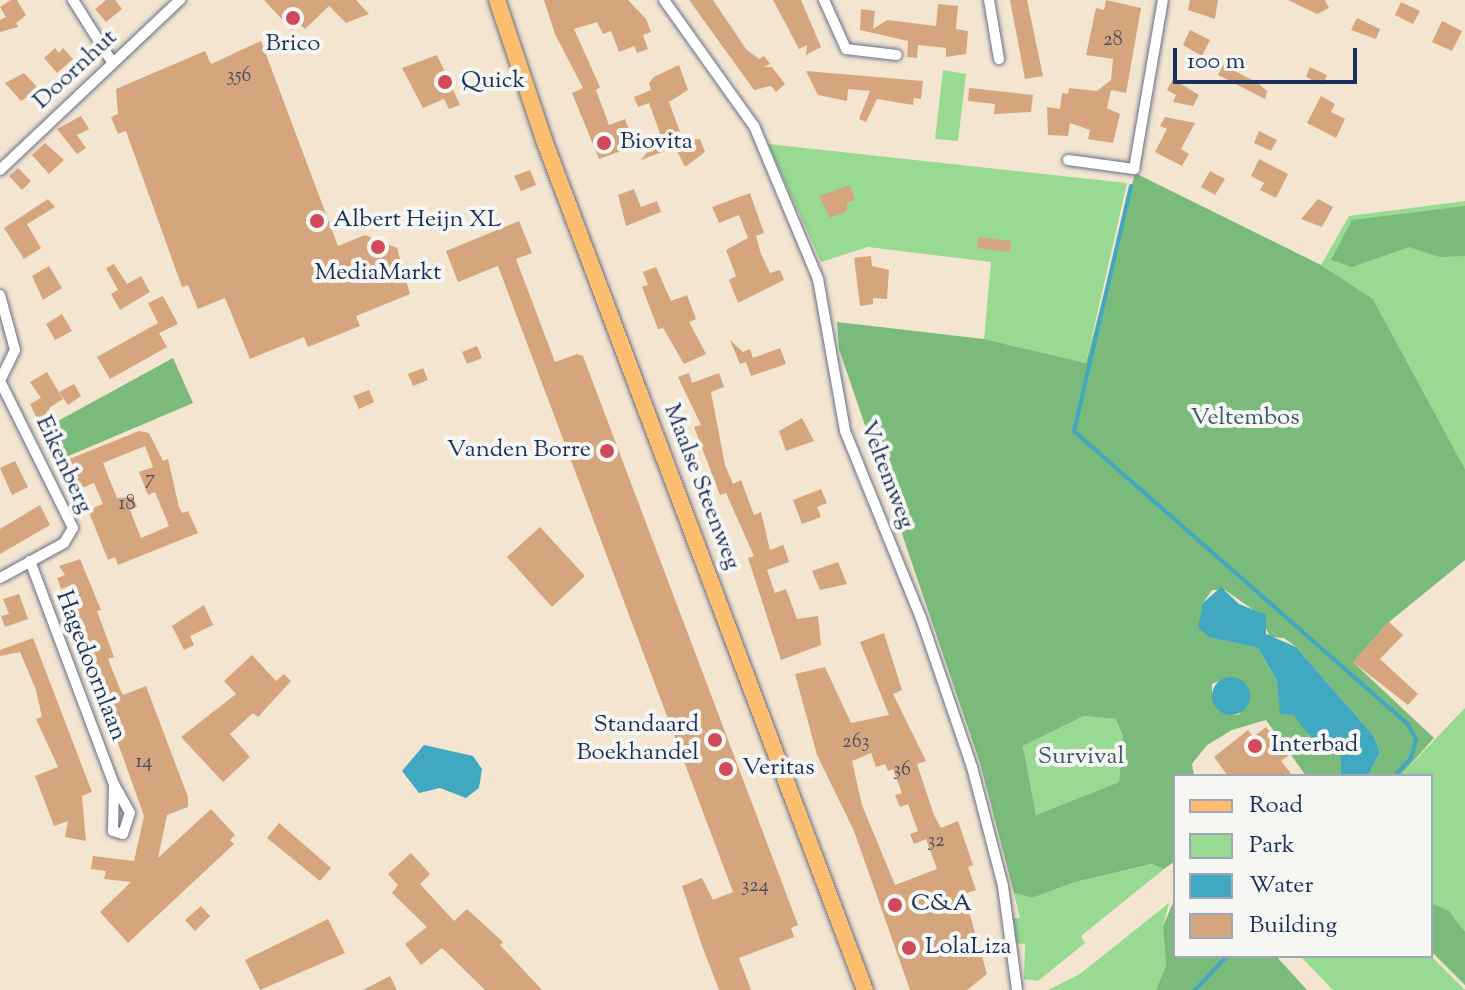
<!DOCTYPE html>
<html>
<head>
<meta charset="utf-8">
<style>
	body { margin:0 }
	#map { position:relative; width:1465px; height:990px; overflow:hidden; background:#f4e5d1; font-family:"Sorts Mill Goudy",serif }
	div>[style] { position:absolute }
	.green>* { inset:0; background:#98da91 }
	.forest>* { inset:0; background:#7aba7b }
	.water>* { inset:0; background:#41a8c1 }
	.round { border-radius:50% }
	.stream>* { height:4px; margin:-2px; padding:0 2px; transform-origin:2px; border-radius:2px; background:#41a8c1 }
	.building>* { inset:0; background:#d5a67e }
	.roads { filter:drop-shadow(0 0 2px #676f86) drop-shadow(0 0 2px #676f86) }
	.minor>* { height:10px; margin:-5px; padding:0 5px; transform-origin:5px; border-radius:5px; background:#fff }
	.primary>* { height:16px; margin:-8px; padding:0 8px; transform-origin:8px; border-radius:8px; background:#fcbd6f }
	.dots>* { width:22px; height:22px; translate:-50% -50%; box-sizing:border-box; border:4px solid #f6f6f2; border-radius:50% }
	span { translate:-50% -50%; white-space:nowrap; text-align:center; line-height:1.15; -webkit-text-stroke:8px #f6f6f2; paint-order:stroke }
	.number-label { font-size:20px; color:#4a4d66 }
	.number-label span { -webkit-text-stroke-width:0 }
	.poi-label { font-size:24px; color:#1b2f5e }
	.left { translate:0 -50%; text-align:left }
	.right { translate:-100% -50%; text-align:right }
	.street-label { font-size:24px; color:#1b2f5e }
	.park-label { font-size:24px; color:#3a5a6b }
	.legend { position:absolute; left:1173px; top:774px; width:260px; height:184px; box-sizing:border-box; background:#f6f6f2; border:2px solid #9ea6b7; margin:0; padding:10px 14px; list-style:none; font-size:24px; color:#1b2f5e }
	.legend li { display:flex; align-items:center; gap:16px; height:40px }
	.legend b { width:40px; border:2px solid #9ea6b7 }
	.scale { position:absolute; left:1173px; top:48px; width:184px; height:36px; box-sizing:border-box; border:4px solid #1b2f5e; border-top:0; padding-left:10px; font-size:24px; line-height:28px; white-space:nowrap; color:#1b2f5e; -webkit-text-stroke:6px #f6f6f2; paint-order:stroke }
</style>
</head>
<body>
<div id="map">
	<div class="green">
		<i style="clip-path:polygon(943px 70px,966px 74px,958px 141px,935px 139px)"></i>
		<i style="clip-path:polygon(768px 144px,1127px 183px,1086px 363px,984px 339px,991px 262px,868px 247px,821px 262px)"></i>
		<i style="clip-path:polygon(1465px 201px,1465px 469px,1373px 299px,1321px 265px,1349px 216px)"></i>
		<i style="clip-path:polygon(1465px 708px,1465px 985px,1431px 951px,1431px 776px,1400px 776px)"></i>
		<i style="clip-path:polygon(1084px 716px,1117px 719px,1123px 737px,1119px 782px,1036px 815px,1023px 746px)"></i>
		<i style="clip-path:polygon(1153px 864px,1164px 869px,1081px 936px,1085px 943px,1038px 981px,1024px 979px,1025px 944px,1013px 943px,1012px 918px,1020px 918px,1014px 893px,1032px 898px,1075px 882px)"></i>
		<i style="clip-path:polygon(1169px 903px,1163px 926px,1166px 965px,1156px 990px,1048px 990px,1080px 974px)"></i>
		<i style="clip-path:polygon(1300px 956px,1431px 956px,1465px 990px,1333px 990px)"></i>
	</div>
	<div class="forest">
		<i style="clip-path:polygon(evenodd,1135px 173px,1321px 265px,1373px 299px,1465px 469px,1465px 560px,1389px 622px,1353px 662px,1434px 738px,1400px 776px,1368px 776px,1380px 752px,1373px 735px,1296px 647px,1284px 638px,1270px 637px,1259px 614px,1225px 590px,1212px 590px,1203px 603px,1210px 637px,1258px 648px,1277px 681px,1282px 714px,1294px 714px,1341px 757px,1341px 776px,1306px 776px,1266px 720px,1232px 730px,1207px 745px,1192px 764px,1194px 776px,1175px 776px,1175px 861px,1164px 869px,1152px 864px,1075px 882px,1032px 898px,1014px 893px,980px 763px,839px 349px,837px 322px,984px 339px,1086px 363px,1135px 173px,1229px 677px,1247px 689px,1240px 714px,1234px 715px,1215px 703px,1212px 693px,1212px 684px,1229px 677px,1135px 173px,1084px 716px,1116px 719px,1123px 736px,1119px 782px,1036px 815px,1023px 746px,1084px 716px)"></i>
		<i style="clip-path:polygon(1465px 206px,1465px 256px,1440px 257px,1409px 247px,1352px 267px,1331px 260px,1352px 220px)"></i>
		<i style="clip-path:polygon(173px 358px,193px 403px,59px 460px,47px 427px)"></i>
		<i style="clip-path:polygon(1175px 898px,1175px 956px,1276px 956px,1307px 990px,1156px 990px,1166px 965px,1163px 926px)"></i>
		<i style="clip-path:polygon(1431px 903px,1449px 911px,1465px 932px,1465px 985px,1431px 951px)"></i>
	</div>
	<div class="water">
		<i style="clip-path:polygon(1221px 587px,1239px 604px,1266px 615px,1266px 634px,1296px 647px,1373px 735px,1380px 752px,1368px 776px,1341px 776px,1341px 757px,1306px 732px,1294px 715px,1280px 714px,1277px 681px,1258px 648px,1209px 637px,1198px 627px,1203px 603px)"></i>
		<i class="round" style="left:1212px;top:677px;width:38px;height:38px"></i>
		<i style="clip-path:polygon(424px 745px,473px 756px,482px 769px,479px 788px,466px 798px,440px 788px,419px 793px,402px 771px)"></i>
	</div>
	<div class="stream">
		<i style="left:1131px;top:186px;width:252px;rotate:103.1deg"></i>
		<i style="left:1074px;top:431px;width:444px;rotate:41.3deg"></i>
		<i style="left:1408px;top:724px;width:18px;rotate:63deg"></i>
		<i style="left:1416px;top:740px;width:19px;rotate:106deg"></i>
		<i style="left:1411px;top:758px;width:25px;rotate:133deg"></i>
		<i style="left:1195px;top:990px;width:47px;rotate:-46.7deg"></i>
	</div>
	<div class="building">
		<i style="clip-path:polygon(11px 0,17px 0,26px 15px,16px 23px,18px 27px,0 32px,0 20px,6px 17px,0 7px)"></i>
		<i style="clip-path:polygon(106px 0,115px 0,122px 9px,106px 22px,95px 9px)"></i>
		<i style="clip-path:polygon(264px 0,356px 0,369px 14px,346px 23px,329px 6px,305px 29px,299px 24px,292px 30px)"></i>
		<i style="clip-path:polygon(544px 0,628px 0,646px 19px,651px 32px,643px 35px,648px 49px,637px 53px,634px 46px,619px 52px,611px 31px,603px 34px,597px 22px,574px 29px,600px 87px,596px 90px,609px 125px,625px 119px,635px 146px,599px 159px,572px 93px,583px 88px,555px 34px)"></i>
		<i style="clip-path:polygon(689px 0,713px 0,746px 49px,759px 59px,764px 56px,770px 64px,764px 67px,772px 67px,785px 84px,776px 92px,771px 86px,754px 90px)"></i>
		<i style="clip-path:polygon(773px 0,801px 0,821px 47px,806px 55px,807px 45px,799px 49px)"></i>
		<i style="clip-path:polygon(1010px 0,1027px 0,1043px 76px,1025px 79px)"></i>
		<i style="clip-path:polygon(1106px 0,1141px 8px,1126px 93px,1111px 90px,1107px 108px,1120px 114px,1113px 143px,1088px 139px,1090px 130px,1070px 123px,1068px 136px,1048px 135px,1047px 107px,1060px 109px,1062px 93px,1068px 94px,1069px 88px,1097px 91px,1111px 80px,1113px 59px,1086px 55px,1096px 8px,1104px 10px)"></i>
		<i style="clip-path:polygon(1190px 0,1218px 0,1215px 19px,1188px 10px)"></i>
		<i style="clip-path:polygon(1288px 0,1325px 0,1329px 8px,1317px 14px)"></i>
		<i style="clip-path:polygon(1401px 2px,1420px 11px,1413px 24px,1395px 15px)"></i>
		<i style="clip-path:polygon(938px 4px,958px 6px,956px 29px,968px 31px,966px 54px,946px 57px,946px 48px,918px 45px,917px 58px,907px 57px,908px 41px,860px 30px,861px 9px,875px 11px,873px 29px,887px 20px,936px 26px)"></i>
		<i style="clip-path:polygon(1357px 18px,1380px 29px,1376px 39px,1351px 30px)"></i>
		<i style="clip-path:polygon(1442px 21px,1462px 31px,1452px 51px,1432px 42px)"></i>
		<i style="clip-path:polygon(1190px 30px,1210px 40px,1202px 56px,1183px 45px)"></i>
		<i style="clip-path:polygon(261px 41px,338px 246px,365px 235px,397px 248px,410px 294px,356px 316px,360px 326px,308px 347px,304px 337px,250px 359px,225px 298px,198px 309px,188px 285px,182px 287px,126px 131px,118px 134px,111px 117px,118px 114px,116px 89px,205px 51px,211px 64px)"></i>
		<i style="clip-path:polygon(55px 48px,59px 53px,63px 48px,73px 59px,57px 73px,44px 58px)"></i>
		<i style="clip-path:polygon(437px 55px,460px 105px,449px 109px,444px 99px,423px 108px,402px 68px)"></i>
		<i style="clip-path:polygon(679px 65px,688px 90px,669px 102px,683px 140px,700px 139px,705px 152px,685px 167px,675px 147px,641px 160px,661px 136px,649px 103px,638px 107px,634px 97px,651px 90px,649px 83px,654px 77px)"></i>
		<i style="clip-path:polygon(1223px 65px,1258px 83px,1267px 91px,1265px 99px,1218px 75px)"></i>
		<i style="clip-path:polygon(1310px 67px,1327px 75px,1323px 85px,1306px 77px)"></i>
		<i style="clip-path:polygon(806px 71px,923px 81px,921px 99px,914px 98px,913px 105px,877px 99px,866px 122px,859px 119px,870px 91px,848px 89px,847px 101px,818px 95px)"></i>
		<i style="clip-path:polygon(24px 73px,39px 89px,21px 101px,5px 83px)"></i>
		<i style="clip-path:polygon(1173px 79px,1199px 95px,1193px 106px,1173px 102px,1176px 95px,1167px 90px)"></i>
		<i style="clip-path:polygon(969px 88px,1033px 95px,1031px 112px,994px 114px,995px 104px,968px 101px)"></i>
		<i style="clip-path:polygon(1321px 96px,1335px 104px,1331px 112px,1345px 119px,1336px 138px,1307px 123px)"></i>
		<i style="clip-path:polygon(81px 116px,89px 129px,77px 135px,86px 148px,77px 154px,57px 129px)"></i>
		<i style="clip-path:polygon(1165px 117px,1195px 123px,1181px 149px,1189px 154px,1182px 166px,1155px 152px,1167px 129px,1160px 126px)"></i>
		<i style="clip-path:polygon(1259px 131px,1277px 140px,1271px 151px,1254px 143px)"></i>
		<i style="clip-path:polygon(45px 143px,64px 160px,49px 174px,32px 155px)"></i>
		<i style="clip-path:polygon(1259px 159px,1288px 174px,1276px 198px,1260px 190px,1264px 183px,1251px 176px)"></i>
		<i style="clip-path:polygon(18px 168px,31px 181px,22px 190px,9px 176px)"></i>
		<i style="clip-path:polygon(530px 170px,536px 185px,521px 191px,514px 176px)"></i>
		<i style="clip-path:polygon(1210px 171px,1225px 179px,1215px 195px,1201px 187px)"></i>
		<i style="clip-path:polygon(850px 185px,855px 200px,847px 203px,847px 211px,830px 218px,819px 196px)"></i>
		<i style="clip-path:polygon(634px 189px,641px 207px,657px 201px,661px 212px,626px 226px,618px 195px)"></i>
		<i style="clip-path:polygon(750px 193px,764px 233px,756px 236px,761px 254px,770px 273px,780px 270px,784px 280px,738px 303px,729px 280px,736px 276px,726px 250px,748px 238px,739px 215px,719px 223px,712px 207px)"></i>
		<i style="clip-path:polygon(48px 199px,55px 207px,27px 224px,41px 248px,24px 259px,4px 228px)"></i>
		<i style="clip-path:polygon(1318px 199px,1333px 207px,1322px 227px,1301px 219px)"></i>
		<i style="clip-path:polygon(519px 221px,532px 253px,516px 259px,555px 362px,577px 354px,583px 356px,798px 925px,791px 928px,794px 937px,739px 958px,751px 990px,719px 990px,701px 943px,682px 886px,702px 878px,713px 900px,733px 892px,498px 266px,458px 282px,446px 251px)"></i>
		<i style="clip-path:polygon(978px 237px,1011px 241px,1010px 252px,977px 248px)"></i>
		<i style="clip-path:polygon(871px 256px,872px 266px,889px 270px,887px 299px,873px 298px,873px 304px,860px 306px,854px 258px)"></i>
		<i style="clip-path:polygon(114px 264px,127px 284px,141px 276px,150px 292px,120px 310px,111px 294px,118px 290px,106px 268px)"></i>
		<i style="clip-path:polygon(49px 266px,62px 288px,43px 300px,32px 276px)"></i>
		<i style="clip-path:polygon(656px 267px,671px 301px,687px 295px,696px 319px,689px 322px,706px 354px,684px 364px,663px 328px,658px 329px,642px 287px,648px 285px,643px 272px)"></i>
		<i style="clip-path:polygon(163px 296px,178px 324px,159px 333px,167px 347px,110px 379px,97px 357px,158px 323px,148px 303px)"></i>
		<i style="clip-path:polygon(62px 314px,72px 331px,55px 340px,46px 324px)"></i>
		<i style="clip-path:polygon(730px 340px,743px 352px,750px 349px,753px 358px,780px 348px,786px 364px,751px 376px,746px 362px,740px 364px)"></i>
		<i style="clip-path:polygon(477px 346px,482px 358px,467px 364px,462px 352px)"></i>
		<i style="clip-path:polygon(423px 368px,428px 380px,413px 386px,408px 374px)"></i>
		<i style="clip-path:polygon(47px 372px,63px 399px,49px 408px,54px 419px,40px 425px,30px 404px,41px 398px,30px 382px)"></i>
		<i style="clip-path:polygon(689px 373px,692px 383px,719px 373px,724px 387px,711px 392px,725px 465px,733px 484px,741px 480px,754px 515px,761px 512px,770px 550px,783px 545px,787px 555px,789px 562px,767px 570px,775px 593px,786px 589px,797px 619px,818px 616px,821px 645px,781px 660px,748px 558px,754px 556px,726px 493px,720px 495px,694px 427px,701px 425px,678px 377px)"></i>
		<i style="clip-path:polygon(74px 384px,81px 396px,68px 405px,59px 392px)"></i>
		<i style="clip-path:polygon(369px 390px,374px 402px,359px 409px,353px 396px)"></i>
		<i style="clip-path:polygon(802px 418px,814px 441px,786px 451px,779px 431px)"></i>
		<i style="clip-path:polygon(evenodd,139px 431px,149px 433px,163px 461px,168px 459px,179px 507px,182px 513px,188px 511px,198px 533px,118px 565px,115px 557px,108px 560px,88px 510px,103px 504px,94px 483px,79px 489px,67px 460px,139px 431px,145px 446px,153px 467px,139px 472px,148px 495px,155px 492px,169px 526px,141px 538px,130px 510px,137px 507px,133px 497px,117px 498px,103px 463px,145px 446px)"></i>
		<i style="clip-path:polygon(15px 461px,28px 487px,12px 495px,0 468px)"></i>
		<i style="clip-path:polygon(821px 489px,827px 503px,817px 507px,821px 517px,802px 524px,793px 500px)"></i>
		<i style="clip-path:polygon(40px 505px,50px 525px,0 554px,0 529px)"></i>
		<i style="clip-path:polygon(540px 527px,585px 576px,552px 607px,507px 557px)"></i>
		<i style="clip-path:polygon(80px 559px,101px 610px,97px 611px,114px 657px,108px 659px,120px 689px,123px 695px,146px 686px,188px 797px,188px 807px,167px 815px,158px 858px,211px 809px,235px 835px,230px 840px,234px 844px,128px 943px,100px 912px,131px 882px,104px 879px,106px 871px,91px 869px,93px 856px,134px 861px,144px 816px,89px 662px,89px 642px,80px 618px,74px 620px,69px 609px,77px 606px,69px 586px,61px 589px,57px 578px,65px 575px,59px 566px)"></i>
		<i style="clip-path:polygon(838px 562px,847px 584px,820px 590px,812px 571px)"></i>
		<i style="clip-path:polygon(19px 594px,28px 619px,5px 627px,1px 616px,9px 614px,3px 599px)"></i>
		<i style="clip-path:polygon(204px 605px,213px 625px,190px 636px,194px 645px,184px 650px,172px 626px)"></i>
		<i style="clip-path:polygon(1389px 622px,1403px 635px,1380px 659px,1418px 694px,1408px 705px,1353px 662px)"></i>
		<i style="clip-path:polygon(evenodd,884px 633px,902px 690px,893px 694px,926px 761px,917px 764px,934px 815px,941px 828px,958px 821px,973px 865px,968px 867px,976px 890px,964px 894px,987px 974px,967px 990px,910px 990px,854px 831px,817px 755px,795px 674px,825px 667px,851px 723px,889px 715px,860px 642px,884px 633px,871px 753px,876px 767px,885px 764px,888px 771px,893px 769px,902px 793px,895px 795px,900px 807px,908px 804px,918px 831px,910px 834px,914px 844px,926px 839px,937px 869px,895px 885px,862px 805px,852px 761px,871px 753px)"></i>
		<i style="clip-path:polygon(33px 638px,92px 792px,82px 796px,86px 841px,65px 837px,68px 821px,54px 826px,35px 776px,58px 767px,36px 719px,42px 717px,36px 690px,20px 652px,0 656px,0 650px)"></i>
		<i style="clip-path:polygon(252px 655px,276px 681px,284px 674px,291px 681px,258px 717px,253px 713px,230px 734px,250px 757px,223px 782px,181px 737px,236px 694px,224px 681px)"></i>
		<i style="clip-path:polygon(1266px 727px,1289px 755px,1281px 761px,1293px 776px,1228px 776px,1214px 757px,1248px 730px,1253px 737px)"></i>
		<i style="clip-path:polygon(279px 823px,331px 868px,320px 881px,267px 838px)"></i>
		<i style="clip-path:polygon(411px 853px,430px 874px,420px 884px,454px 921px,467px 909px,503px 942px,500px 945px,542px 990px,485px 990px,442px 948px,421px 965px,405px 944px,427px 927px,392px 893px,398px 885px,388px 874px)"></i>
		<i style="clip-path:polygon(201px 906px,210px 916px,195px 931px,185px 920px)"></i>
		<i style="clip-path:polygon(328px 919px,345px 953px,260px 990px,245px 960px)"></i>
		<i style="clip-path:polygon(390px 976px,397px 990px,363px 990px)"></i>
	</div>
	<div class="roads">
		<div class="minor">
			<i style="left:73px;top:0;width:73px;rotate:57.8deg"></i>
			<i style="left:664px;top:0;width:155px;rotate:54.5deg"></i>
			<i style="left:754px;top:126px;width:166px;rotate:67.3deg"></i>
			<i style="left:818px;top:279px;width:154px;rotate:79.9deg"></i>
			<i style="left:845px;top:431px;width:202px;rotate:67.9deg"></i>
			<i style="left:921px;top:618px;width:157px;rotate:71.1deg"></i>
			<i style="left:972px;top:767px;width:123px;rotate:75.4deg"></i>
			<i style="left:1003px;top:886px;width:105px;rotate:82.3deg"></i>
			<i style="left:824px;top:0;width:54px;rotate:65.8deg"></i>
			<i style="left:846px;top:49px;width:51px;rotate:6.7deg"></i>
			<i style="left:989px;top:0;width:60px;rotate:80.4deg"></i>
			<i style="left:1068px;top:160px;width:67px;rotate:7.8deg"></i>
			<i style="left:1134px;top:169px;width:171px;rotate:-80.3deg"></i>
			<i style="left:0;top:170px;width:248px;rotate:-43.4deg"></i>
			<i style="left:0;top:295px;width:57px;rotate:74.7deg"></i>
			<i style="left:15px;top:350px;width:34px;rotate:116deg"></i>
			<i style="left:0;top:381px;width:164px;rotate:63.6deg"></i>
			<i style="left:73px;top:528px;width:17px;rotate:121deg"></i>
			<i style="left:64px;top:543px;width:73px;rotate:151.3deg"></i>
			<i style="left:30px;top:561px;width:238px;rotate:69.4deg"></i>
			<i style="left:114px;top:784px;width:47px;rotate:91.2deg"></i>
			<i style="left:113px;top:831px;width:10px;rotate:17deg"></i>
			<i style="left:123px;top:834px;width:22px;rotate:-72deg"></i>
			<i style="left:130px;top:813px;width:33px;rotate:-119deg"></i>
		</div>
		<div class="primary">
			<i style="left:497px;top:0;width:148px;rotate:71.4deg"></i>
			<i style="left:544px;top:140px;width:909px;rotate:69.31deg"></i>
		</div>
	</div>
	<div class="dots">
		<i style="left:293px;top:18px;background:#d1495b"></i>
		<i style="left:445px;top:82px;background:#d1495b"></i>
		<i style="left:604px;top:143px;background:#d1495b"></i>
		<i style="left:317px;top:221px;background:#d1495b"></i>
		<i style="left:378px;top:247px;background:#d1495b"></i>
		<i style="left:607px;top:451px;background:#d1495b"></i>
		<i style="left:715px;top:740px;background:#d1495b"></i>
		<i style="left:1255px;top:746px;background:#d1495b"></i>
		<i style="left:726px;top:769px;background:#d1495b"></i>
		<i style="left:895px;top:905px;background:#d1495b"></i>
		<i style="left:909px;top:948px;background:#d1495b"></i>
	</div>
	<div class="number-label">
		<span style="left:1113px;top:40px">28</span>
		<span style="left:239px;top:76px">356</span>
		<span style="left:150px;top:479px">7</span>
		<span style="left:127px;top:504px">18</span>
		<span style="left:856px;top:742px">263</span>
		<span style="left:144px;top:762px">14</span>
		<span style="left:902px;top:770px">36</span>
		<span style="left:936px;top:841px">32</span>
		<span style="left:755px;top:886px">324</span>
	</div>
	<div class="poi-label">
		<span style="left:293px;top:45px">Brico</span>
		<span class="left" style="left:461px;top:82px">Quick</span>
		<span class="left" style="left:620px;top:143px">Biovita</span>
		<span class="left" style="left:333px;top:221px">Albert Heijn XL</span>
		<span style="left:378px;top:274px">MediaMarkt</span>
		<span class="right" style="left:591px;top:451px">Vanden Borre</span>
		<span class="right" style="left:699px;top:740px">Standaard<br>Boekhandel</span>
		<span class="left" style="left:1271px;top:746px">Interbad</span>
		<span class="left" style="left:742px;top:769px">Veritas</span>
		<span class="left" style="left:911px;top:905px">C&amp;A</span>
		<span class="left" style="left:925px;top:948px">LolaLiza</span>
	</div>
	<div class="street-label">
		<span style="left:76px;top:70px;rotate:-43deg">Doornhut</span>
		<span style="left:63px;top:465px;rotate:65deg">Eikenberg</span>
		<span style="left:886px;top:475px;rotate:69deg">Veltemweg</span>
		<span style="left:701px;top:487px;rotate:69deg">Maalse Steenweg</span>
		<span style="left:90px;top:666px;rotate:69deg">Hagedoornlaan</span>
	</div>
	<div class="park-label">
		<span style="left:1245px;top:419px">Veltembos</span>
		<span style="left:1081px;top:758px">Survival</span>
	</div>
	<ul class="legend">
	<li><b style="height:10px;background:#fcbd6f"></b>Road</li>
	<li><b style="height:22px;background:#98da91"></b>Park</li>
	<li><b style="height:22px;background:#41a8c1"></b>Water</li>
	<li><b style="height:22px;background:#d5a67e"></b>Building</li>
	</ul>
	<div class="scale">100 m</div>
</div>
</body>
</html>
